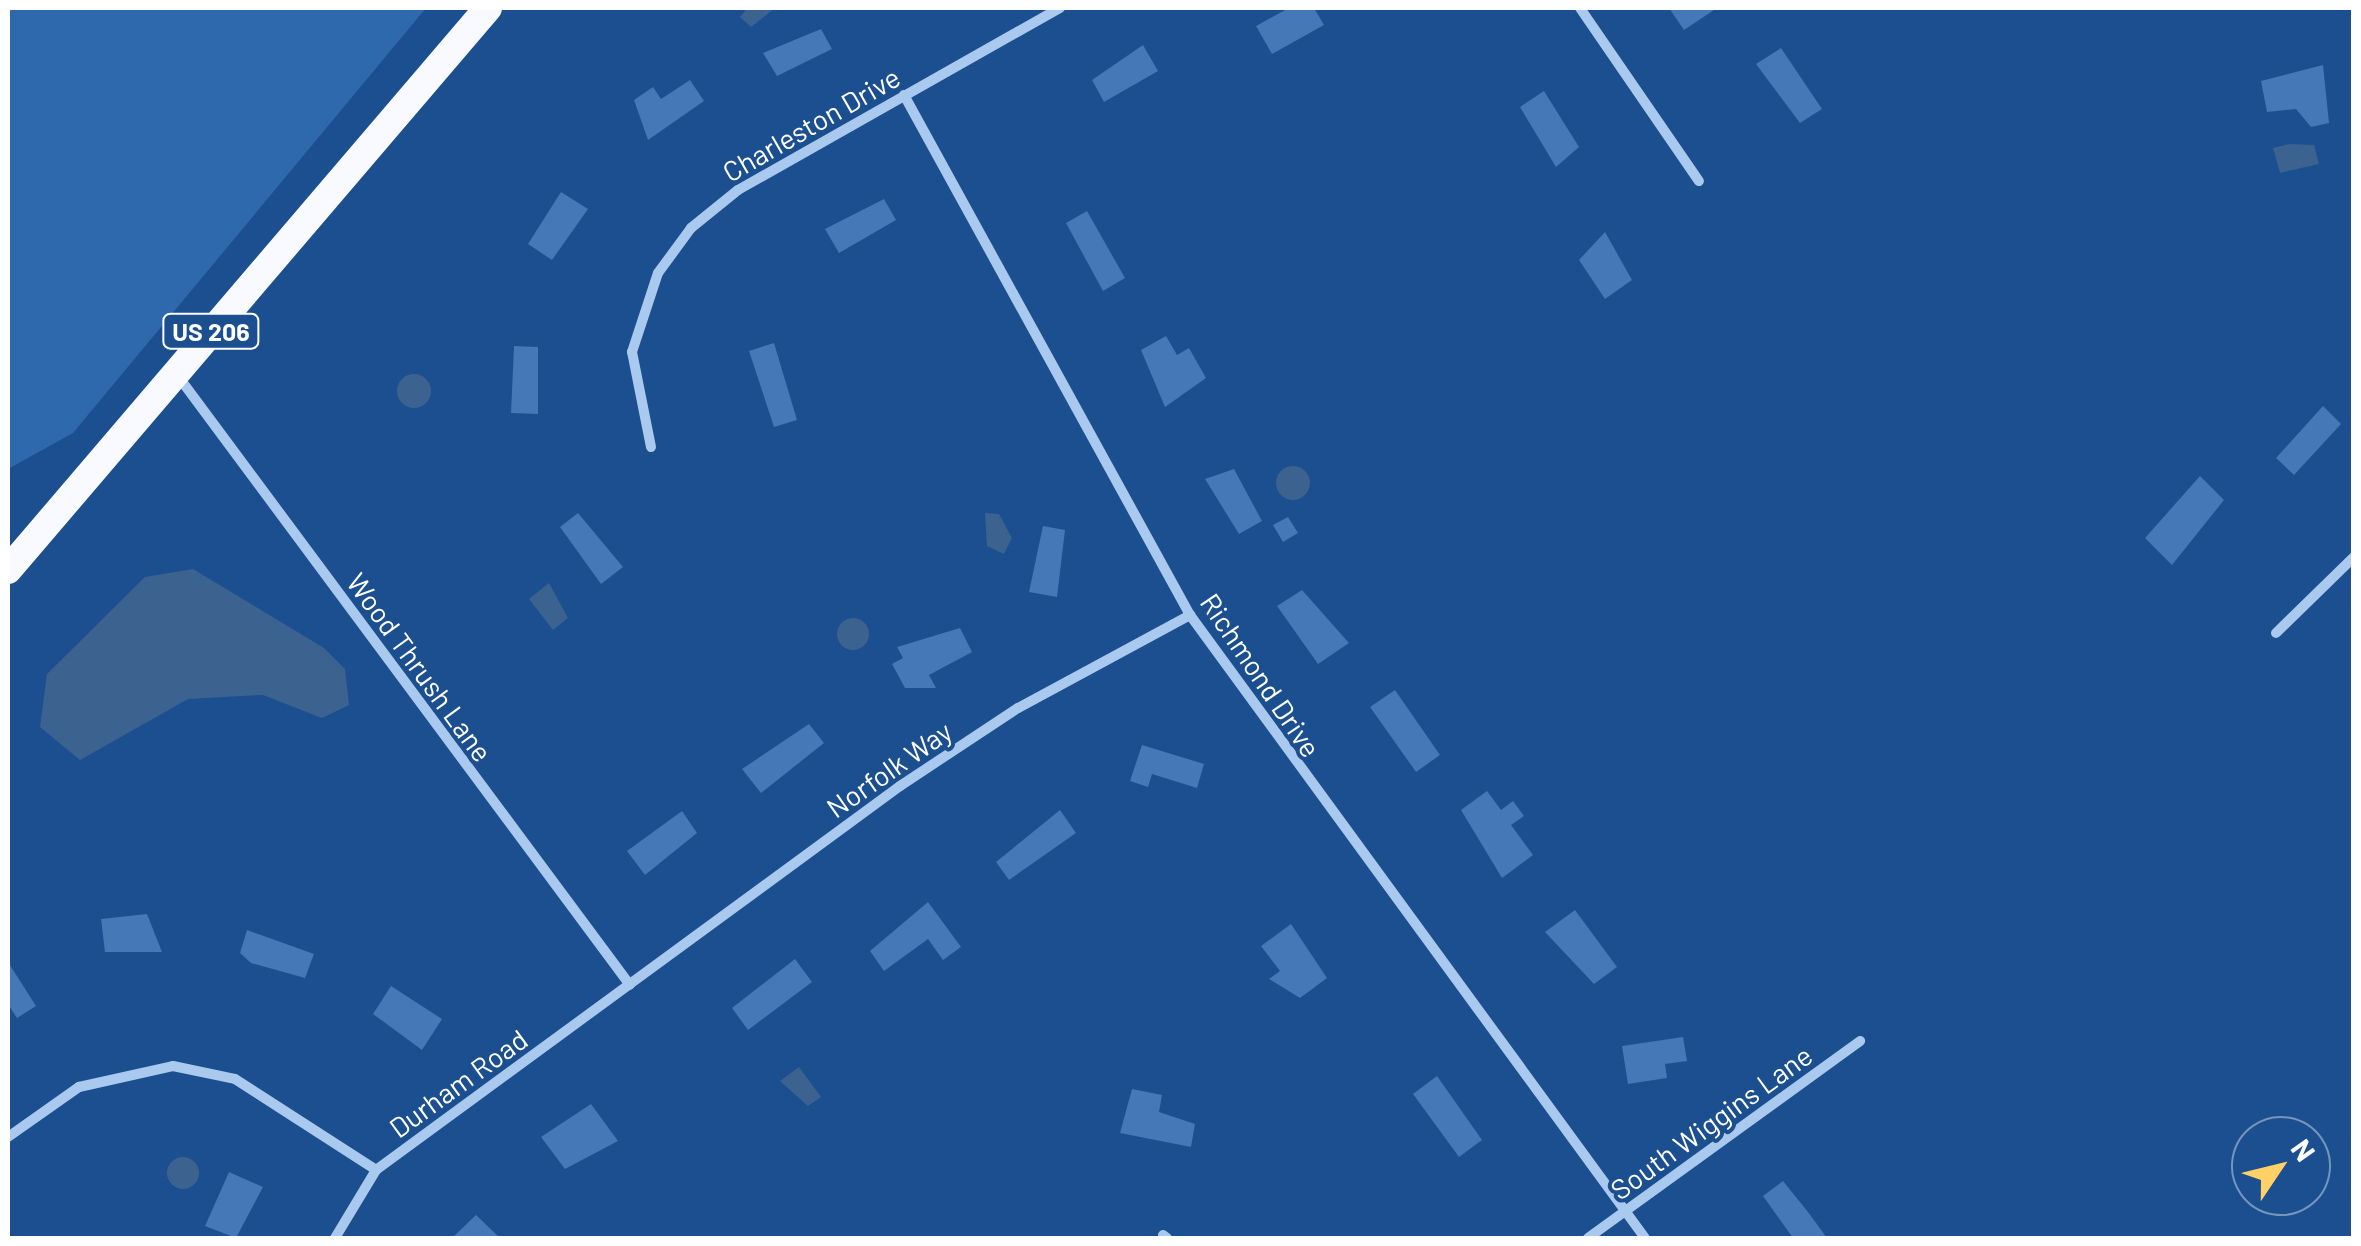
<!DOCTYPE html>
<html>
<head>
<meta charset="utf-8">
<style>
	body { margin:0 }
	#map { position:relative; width:2361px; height:1246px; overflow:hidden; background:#1b4f8f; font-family:Barlow,sans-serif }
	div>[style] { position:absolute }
	.green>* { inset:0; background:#2e69ad }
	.water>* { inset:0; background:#3c6290 }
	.round { border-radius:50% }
	.building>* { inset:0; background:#4478b7 }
	.minor>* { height:10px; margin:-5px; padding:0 5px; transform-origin:5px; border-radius:5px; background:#a9c9ee }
	.trunk>* { height:28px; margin:-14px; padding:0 14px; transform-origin:14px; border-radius:14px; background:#f8faff }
	span { translate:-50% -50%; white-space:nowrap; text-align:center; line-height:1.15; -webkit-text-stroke:8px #1b4f8f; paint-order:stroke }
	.shield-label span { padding:2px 8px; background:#1b4f8f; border:2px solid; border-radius:8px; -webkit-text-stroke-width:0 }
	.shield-label { font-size:25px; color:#fff; font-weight:700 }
	.street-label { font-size:28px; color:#fff }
	.frame { position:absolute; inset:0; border:10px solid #fff; pointer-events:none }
	.north { position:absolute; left:2231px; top:1116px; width:100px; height:100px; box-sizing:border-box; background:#1b4f8f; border:2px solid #7695bc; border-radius:50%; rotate:55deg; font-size:28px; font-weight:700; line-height:40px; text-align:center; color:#fff }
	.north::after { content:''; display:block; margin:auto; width:35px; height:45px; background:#ffd166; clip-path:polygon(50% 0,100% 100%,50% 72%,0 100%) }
</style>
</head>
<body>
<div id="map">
	<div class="green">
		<i style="clip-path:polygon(8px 8px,426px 8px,73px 433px,8px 469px)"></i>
	</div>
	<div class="water">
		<i style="clip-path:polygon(747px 8px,775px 8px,751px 27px,740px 17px)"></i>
		<i style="clip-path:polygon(2289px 144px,2314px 145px,2319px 164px,2280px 173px,2273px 148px)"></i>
		<i class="round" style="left:397px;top:374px;width:34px;height:34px"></i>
		<i class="round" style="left:1276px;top:466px;width:34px;height:34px"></i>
		<i style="clip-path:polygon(985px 513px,999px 514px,1012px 538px,1004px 554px,987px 546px)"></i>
		<i style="clip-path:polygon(193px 569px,324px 648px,345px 669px,349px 705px,322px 718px,263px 695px,188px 699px,80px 760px,40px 727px,47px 674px,145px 577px)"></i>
		<i style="clip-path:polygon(549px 583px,568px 618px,553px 630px,529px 599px)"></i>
		<i class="round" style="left:837px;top:618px;width:32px;height:32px"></i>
		<i style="clip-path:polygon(799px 1067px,821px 1097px,808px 1106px,780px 1081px)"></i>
		<i class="round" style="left:167px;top:1157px;width:32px;height:32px"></i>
	</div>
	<div class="building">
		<i style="clip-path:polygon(1289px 8px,1314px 8px,1324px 25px,1272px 54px,1256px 26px)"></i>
		<i style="clip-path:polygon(1669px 8px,1717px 8px,1684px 30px)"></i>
		<i style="clip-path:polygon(821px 29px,832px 49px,777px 76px,763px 53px)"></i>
		<i style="clip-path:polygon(1143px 45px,1158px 71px,1104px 102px,1092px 80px)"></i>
		<i style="clip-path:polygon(1781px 48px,1822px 109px,1800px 123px,1756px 64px)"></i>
		<i style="clip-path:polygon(2323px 65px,2329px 123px,2311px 127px,2296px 109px,2267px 112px,2261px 81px)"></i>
		<i style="clip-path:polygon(690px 80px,704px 101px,648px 140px,634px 100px,653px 87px,661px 99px)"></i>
		<i style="clip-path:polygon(1544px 91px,1579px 147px,1556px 167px,1520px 107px)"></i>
		<i style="clip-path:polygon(561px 192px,588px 209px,552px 260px,528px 244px)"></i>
		<i style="clip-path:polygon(884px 199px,896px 220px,839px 253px,825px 229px)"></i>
		<i style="clip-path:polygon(1087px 211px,1125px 278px,1103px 291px,1066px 223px)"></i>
		<i style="clip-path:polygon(1605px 232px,1632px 280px,1605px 299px,1579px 260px)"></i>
		<i style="clip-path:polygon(1166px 336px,1177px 355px,1189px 348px,1206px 378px,1165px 407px,1141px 350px)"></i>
		<i style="clip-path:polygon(774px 343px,797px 420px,774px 427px,749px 351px)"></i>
		<i style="clip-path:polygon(514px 346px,538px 347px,538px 414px,511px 413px)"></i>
		<i style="clip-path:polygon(2323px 406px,2341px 424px,2294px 475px,2276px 458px)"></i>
		<i style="clip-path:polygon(1234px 469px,1262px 521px,1239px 534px,1205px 479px)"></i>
		<i style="clip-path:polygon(2200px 476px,2224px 500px,2172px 565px,2145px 538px)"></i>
		<i style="clip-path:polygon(578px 513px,623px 567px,601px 584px,560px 527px)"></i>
		<i style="clip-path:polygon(1288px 517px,1298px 533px,1283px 542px,1273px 525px)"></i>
		<i style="clip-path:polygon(1043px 526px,1065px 530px,1057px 597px,1029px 592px)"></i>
		<i style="clip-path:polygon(1302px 590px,1349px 643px,1318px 664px,1277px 606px)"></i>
		<i style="clip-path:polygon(960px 628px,972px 652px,929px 675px,936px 688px,905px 688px,892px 664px,903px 658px,897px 647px)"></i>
		<i style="clip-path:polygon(1395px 690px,1440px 755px,1416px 772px,1370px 707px)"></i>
		<i style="clip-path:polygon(809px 724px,824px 743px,761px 793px,742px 769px)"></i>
		<i style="clip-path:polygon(1142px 745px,1204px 764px,1197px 788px,1152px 774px,1148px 787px,1130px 781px)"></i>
		<i style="clip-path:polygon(1487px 791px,1501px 810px,1513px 801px,1524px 816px,1511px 825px,1533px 855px,1502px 878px,1461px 810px)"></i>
		<i style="clip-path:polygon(1060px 810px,1076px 833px,1009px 880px,996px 862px)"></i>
		<i style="clip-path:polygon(682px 811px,697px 833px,645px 875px,627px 851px)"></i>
		<i style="clip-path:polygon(928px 902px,961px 947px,943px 960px,928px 939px,884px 971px,870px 951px)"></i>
		<i style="clip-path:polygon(1575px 910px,1617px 967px,1594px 984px,1545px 932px)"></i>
		<i style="clip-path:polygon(147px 914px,162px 952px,105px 952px,101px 919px)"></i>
		<i style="clip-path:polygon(1291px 924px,1327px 978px,1300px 998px,1269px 979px,1280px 971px,1261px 946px)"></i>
		<i style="clip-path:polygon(247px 930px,314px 954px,305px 978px,251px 963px,240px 953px)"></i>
		<i style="clip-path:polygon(795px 959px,812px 982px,748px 1030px,732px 1008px)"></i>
		<i style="clip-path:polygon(8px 962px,36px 1006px,17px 1018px,8px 1004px)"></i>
		<i style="clip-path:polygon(391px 986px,442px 1019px,422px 1050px,373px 1014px)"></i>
		<i style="clip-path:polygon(1683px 1037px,1687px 1061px,1665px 1064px,1667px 1078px,1628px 1084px,1622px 1046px)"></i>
		<i style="clip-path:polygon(1437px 1076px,1482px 1140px,1459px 1157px,1413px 1094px)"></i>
		<i style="clip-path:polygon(1132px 1089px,1162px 1095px,1159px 1112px,1195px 1124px,1191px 1147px,1120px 1133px)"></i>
		<i style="clip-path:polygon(591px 1104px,618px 1141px,565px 1169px,541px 1137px)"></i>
		<i style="clip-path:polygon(229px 1172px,263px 1187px,236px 1238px,205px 1226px)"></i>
		<i style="clip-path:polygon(1783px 1181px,1808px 1212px,1827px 1238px,1793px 1238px,1763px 1196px)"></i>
		<i style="clip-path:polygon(476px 1215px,500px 1238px,452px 1238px)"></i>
	</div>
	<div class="minor">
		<i style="left:1580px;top:8px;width:210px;rotate:55.5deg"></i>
		<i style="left:904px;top:95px;width:593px;rotate:61.19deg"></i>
		<i style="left:1190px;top:615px;width:771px;rotate:53.86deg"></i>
		<i style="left:178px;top:376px;width:758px;rotate:53.42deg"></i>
		<i style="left:651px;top:447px;width:97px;rotate:-101.3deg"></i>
		<i style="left:632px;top:352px;width:83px;rotate:-71.8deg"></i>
		<i style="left:658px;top:273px;width:56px;rotate:-53.7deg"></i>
		<i style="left:691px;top:228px;width:60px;rotate:-39deg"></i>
		<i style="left:738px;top:190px;width:370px;rotate:-29.5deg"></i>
		<i style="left:2276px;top:633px;width:109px;rotate:-44.3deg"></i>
		<i style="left:8px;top:1137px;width:87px;rotate:-35.2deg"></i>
		<i style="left:79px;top:1087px;width:96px;rotate:-12.6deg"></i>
		<i style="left:173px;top:1066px;width:63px;rotate:11.8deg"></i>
		<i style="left:235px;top:1079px;width:168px;rotate:32.8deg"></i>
		<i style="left:1163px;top:1235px;width:5px;rotate:37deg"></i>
		<i style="left:335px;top:1238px;width:79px;rotate:-58.9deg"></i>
		<i style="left:376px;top:1170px;width:650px;rotate:-36.23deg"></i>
		<i style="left:900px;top:786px;width:141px;rotate:-33.5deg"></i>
		<i style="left:1018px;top:708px;width:196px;rotate:-28.4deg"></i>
		<i style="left:1588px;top:1238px;width:336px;rotate:-35.9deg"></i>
	</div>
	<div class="trunk">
		<i style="left:8px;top:570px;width:739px;rotate:-49.5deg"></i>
	</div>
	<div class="shield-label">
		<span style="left:211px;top:331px">US 206</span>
	</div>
	<div class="street-label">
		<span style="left:811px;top:124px;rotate:-30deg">Charleston Drive</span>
		<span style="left:420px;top:667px;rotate:54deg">Wood Thrush Lane</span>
		<span style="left:1261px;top:675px;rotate:56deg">Richmond Drive</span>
		<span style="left:889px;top:769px;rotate:-35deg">Norfolk Way</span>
		<span style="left:458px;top:1083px;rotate:-36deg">Durham Road</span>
		<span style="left:1711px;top:1122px;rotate:-36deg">South Wiggins Lane</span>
	</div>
	<div class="frame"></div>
	<div class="north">N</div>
</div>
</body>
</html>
